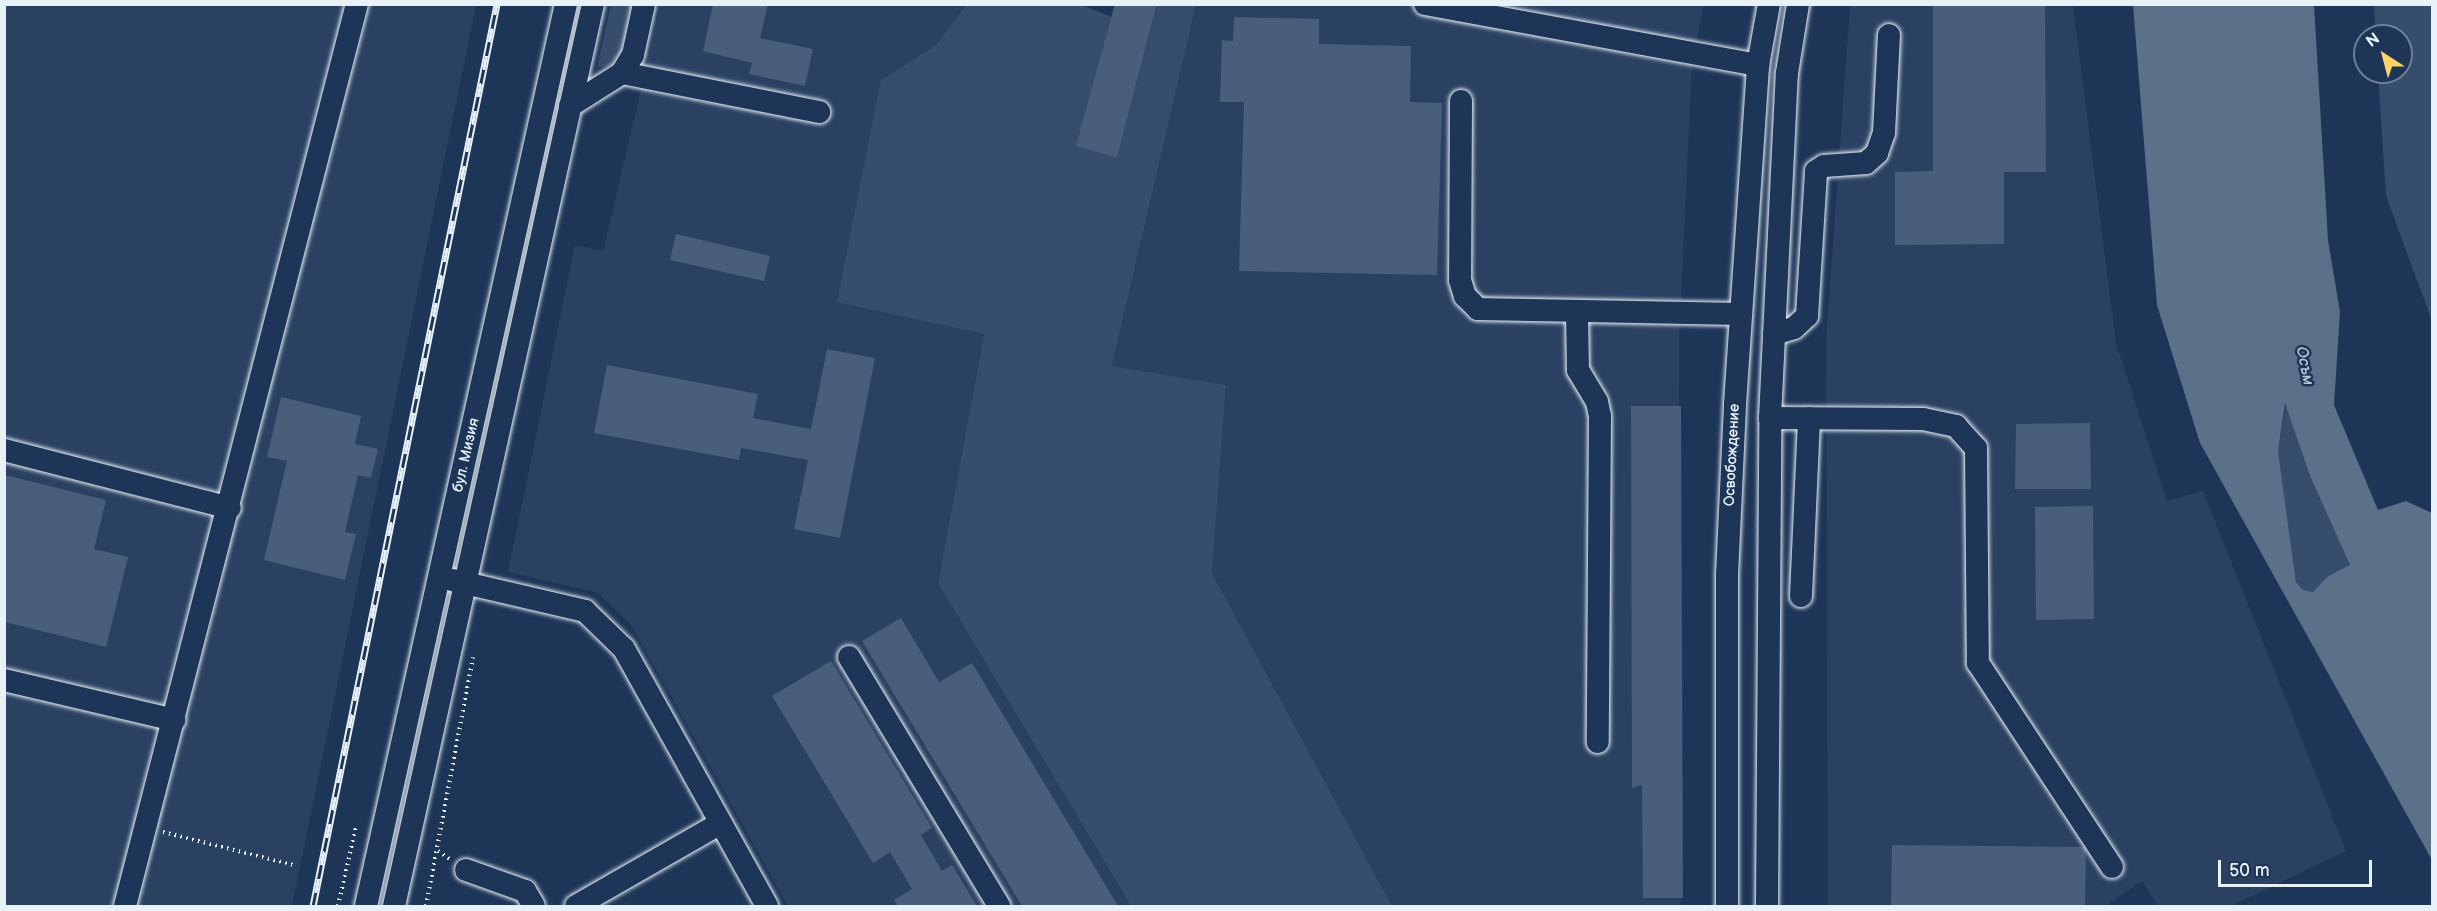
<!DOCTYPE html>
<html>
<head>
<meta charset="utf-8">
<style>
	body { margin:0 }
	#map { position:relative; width:2437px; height:911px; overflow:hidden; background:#1d3557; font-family:"Balsamiq Sans",sans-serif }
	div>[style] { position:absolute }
	.built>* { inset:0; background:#2a4162 }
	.green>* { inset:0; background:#374d6c }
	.water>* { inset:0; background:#5d7089 }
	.building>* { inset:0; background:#495e7a }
	.path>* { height:4px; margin-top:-2px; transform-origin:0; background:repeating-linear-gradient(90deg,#e8f1f8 0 1.5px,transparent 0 6px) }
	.roads { filter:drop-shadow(0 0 2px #e8f1f8) drop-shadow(0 0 2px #e8f1f8) }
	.minor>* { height:22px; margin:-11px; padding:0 11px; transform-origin:11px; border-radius:11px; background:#1d3557 }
	.rail>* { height:7px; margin-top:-3.5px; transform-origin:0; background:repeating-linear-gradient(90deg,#1d3557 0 14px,#e8f1f8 0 28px); box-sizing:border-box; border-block:2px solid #e8f1f8 }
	span { translate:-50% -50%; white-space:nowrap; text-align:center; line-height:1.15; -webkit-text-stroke:5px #1d3557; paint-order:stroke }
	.street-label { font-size:15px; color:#e8f1f8 }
	.water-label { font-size:16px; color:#b7c4d1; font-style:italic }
	.frame { position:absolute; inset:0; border:6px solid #e8f1f8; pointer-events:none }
	.north { position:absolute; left:2353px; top:24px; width:60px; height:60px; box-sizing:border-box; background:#1d3557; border:2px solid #6e8097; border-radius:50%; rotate:324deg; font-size:16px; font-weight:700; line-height:24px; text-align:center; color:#e8f1f8 }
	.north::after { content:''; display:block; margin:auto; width:21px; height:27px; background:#ffd166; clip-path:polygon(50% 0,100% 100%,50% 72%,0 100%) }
	.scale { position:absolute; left:2218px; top:860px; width:154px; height:27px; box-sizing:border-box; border:3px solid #e8f1f8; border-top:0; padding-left:8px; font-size:18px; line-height:21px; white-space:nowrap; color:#e8f1f8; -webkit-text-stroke:4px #1d3557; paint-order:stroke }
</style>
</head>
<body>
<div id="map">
	<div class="built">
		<i style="clip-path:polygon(5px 5px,476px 5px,292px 906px,5px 906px)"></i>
		<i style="clip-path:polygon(661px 5px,966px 5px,936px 45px,881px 80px,984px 334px,938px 583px,1131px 906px,788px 906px,632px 626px,598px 593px,508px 572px,575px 245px,603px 251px)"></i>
		<i style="clip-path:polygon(1196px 5px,1704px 5px,1692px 63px,1679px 341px,1681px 906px,1392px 906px,1212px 573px,1226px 385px,1112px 367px)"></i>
		<i style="clip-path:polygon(1850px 5px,2073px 5px,2116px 343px,2167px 501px,2203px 491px,2346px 851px,2231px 906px,2158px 906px,2142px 881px,2105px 906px,1828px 906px,1826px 341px)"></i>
	</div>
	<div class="green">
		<i style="clip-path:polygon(611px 5px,632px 5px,621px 55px,609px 66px,597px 67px)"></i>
		<i style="clip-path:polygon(966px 5px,1081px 5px,1112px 17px,1077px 146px,1117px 158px,1157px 5px,1196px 5px,1112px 366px,1226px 385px,1212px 573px,1392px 906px,1131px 906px,938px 583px,984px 334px,837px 302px,881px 80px,936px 45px)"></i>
		<i style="clip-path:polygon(2374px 5px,2432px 5px,2432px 321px,2386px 196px,2378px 72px,2401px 72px,2401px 36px,2376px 36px)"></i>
		<i style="clip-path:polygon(2286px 402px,2310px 476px,2350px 565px,2328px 576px,2314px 592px,2303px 590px,2296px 582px,2278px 451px)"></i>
	</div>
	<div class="water">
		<i style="clip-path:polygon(evenodd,2133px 5px,2314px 5px,2328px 240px,2340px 312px,2334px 405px,2378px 510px,2406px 501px,2432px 513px,2432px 860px,2200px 443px,2157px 305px,2133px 5px,2285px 403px,2310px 476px,2350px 565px,2328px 576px,2313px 592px,2303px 590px,2296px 582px,2278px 451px,2285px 403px)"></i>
	</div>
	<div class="building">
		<i style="clip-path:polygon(713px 4px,768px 4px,760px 38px,813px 49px,805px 86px,749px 74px,752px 63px,703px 51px)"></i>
		<i style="clip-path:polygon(1115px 4px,1157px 4px,1117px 158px,1076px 146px)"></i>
		<i style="clip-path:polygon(1933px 4px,2045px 4px,2046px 172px,2004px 172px,2004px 244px,1895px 245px,1895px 172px,1933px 171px)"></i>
		<i style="clip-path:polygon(1234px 17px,1319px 19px,1319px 44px,1411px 46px,1410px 102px,1442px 103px,1437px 275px,1239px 271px,1244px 102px,1220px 102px,1222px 40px,1233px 41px)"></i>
		<i style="clip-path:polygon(676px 234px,770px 256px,764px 281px,670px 260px)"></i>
		<i style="clip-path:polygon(827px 349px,875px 358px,840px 538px,794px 529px,808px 460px,741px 448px,739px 460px,594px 433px,607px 365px,758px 394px,753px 418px,811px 429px)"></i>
		<i style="clip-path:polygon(281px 397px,361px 416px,355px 444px,378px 449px,371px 478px,358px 475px,345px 532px,356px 534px,345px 580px,264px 560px,287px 461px,267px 457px)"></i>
		<i style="clip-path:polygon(1631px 406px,1681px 406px,1683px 898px,1643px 898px,1642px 785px,1632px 788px)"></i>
		<i style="clip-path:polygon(2090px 423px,2091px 489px,2015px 489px,2016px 424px)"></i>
		<i style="clip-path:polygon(5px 475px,106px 500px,94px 549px,128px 557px,106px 647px,5px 622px)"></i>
		<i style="clip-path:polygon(2093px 506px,2094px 619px,2036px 620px,2035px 507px)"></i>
		<i style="clip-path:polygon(901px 618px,939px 682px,972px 663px,1118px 906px,1022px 906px,862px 641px)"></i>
		<i style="clip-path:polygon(831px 661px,932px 828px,921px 835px,942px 871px,952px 865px,977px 906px,898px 906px,894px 900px,912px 889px,890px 852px,873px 863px,772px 696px)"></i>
		<i style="clip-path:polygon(1892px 845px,2086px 847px,2085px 906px,1891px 906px)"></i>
	</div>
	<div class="path">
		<i style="left:163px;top:832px;width:134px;rotate:14.2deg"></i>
		<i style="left:438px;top:851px;width:14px;rotate:34deg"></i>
		<i style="left:338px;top:906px;width:81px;rotate:-77.2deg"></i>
		<i style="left:426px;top:906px;width:253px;rotate:-79.3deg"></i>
	</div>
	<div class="roads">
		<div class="minor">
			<i style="left:1425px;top:4px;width:339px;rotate:10.4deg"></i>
			<i style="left:622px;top:73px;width:201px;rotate:11.2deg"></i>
			<i style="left:1461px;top:101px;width:179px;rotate:90.3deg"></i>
			<i style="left:1460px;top:280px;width:17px;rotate:73deg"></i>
			<i style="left:1465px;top:296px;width:18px;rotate:45deg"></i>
			<i style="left:1478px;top:309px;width:263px;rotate:1.1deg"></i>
			<i style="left:570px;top:106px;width:62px;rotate:-32.4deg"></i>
			<i style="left:622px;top:73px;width:21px;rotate:-59deg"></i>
			<i style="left:633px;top:55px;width:52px;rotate:-77.8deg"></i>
			<i style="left:1577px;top:313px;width:57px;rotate:89deg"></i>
			<i style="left:1578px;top:370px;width:37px;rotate:59deg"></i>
			<i style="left:1597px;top:402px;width:14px;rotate:78deg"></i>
			<i style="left:1600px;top:416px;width:326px;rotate:90.4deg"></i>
			<i style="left:1774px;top:334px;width:21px;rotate:-17deg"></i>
			<i style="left:1794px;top:328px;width:18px;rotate:-43deg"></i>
			<i style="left:1807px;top:316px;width:145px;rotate:-86.4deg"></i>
			<i style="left:1816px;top:171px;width:9px;rotate:-32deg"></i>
			<i style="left:1824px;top:166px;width:42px;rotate:-4.1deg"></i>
			<i style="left:1866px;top:163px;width:15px;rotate:-42deg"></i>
			<i style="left:1877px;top:153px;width:21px;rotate:-71deg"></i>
			<i style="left:1884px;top:133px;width:98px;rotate:-87.1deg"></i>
			<i style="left:1770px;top:418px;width:153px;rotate:0.4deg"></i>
			<i style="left:1923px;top:419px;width:34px;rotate:12deg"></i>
			<i style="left:1956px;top:426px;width:30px;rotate:48deg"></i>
			<i style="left:1976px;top:448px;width:215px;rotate:89.5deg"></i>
			<i style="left:1978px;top:663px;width:244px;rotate:56.7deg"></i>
			<i style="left:4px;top:450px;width:233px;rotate:14.4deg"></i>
			<i style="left:452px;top:580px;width:137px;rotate:13.1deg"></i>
			<i style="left:585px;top:611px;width:54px;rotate:44.3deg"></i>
			<i style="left:624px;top:649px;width:294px;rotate:60.9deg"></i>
			<i style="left:1801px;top:596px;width:178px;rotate:-87.4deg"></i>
			<i style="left:849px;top:657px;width:291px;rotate:58.9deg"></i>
			<i style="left:4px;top:680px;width:175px;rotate:13.2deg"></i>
			<i style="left:466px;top:870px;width:63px;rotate:19.6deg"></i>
			<i style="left:525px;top:891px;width:17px;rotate:59deg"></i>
			<i style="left:125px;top:906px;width:931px;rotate:-75.58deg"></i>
			<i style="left:366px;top:906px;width:924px;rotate:-77.5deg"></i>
			<i style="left:394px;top:906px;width:924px;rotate:-77.56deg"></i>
			<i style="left:576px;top:906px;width:165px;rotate:-29.8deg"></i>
			<i style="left:1727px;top:906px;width:331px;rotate:-90deg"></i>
			<i style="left:1727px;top:575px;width:171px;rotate:-87.3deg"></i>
			<i style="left:1735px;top:404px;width:340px;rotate:-86.1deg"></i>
			<i style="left:1758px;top:65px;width:62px;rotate:-79.8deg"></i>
			<i style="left:1767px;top:906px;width:488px;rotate:-89.6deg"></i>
			<i style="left:1770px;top:418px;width:345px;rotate:-87.2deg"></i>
			<i style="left:1787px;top:73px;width:70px;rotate:-80.9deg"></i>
		</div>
	</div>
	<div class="rail">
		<i style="left:313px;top:906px;width:921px;rotate:-78.47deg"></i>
	</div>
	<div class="street-label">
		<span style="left:466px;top:455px;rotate:-77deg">бул. Мизия</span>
		<span style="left:1732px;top:455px;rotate:-87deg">Освобождение</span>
	</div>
	<div class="water-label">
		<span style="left:2304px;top:366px;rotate:79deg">Осъм</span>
	</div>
	<div class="frame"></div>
	<div class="north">N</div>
	<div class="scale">50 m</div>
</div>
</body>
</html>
